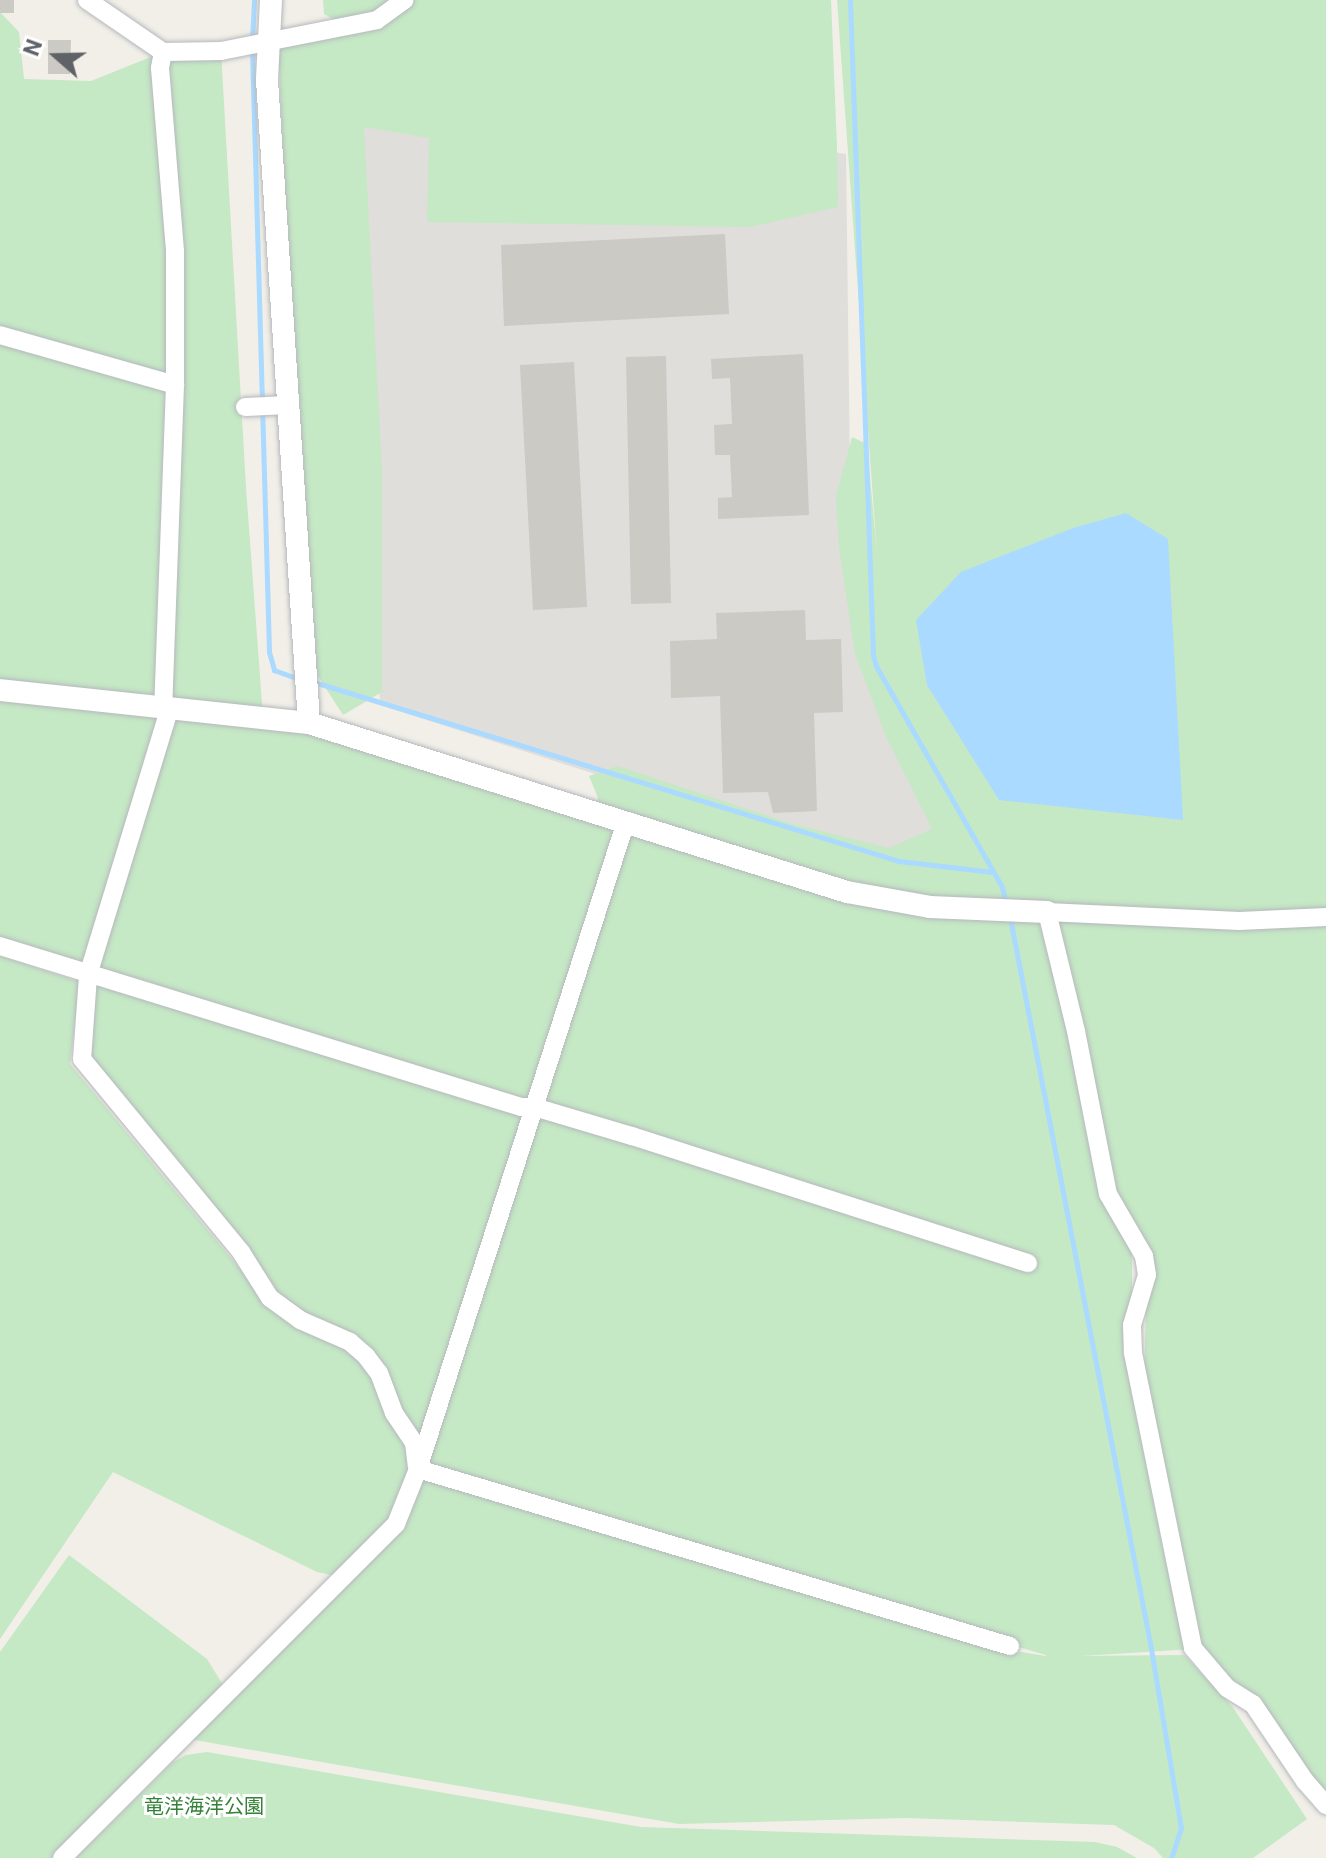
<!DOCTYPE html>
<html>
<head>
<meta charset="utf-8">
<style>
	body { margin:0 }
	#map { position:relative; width:1326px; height:1858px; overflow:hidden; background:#f1efe8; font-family:Roboto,"Noto Sans JP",sans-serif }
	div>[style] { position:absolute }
	.industrial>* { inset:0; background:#e0deda }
	.green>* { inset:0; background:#c5e8c5 }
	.water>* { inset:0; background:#aadaff }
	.stream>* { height:5px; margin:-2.5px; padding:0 2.5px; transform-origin:2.5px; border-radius:2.5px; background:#aadaff }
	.building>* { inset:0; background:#cccac5 }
	.roads { filter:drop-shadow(0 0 2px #b5b8bc) drop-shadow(0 0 2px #b5b8bc) }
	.minor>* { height:18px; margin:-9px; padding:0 9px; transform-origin:9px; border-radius:9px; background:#fff }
	.tertiary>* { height:22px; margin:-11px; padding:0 11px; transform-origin:11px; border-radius:11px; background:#fff }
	span { translate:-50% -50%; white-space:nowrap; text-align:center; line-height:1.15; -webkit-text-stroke:6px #fff; paint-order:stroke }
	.park-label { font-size:20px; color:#348238 }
	.north { position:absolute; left:16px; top:16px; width:80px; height:80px; -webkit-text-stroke:6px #fff; paint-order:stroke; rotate:290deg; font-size:22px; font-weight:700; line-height:32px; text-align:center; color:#5f6368 }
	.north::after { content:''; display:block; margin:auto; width:28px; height:36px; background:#5f6368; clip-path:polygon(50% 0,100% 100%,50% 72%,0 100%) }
</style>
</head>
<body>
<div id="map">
	<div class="industrial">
		<i style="clip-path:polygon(355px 84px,846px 154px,852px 632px,980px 875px,819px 846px,380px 705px)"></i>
	</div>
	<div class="green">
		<i style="clip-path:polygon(323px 0,831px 0,837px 147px,838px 207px,750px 227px,427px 222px,429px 138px,364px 127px,382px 471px,382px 692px,343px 715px,303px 653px,278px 38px,335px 20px,324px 14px)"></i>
		<i style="clip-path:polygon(evenodd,837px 0,1326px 0,1326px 1805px,1193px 1649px,1081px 1656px,1184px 1655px,1232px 1706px,1307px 1819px,1253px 1858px,1163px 1858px,1154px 1848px,1114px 1825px,905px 1818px,679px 1824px,183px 1738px,61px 1858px,0 1858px,0 1652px,69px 1555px,207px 1659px,228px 1693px,345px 1578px,317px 1572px,113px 1472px,0 1639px,0 956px,80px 982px,70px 1064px,274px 1310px,270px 1298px,82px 1059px,88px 976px,0 948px,0 12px,19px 32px,24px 79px,91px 81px,163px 52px,221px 51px,246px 488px,263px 717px,595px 811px,598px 798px,589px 776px,618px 766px,789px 823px,889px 848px,932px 829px,886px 737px,855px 654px,839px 547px,836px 496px,852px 437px,867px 444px,877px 554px,837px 0,1132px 1248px,1147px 1275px,1144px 1379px,1132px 1325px,1132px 1248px,837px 0,675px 1547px,1046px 1655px,1046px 1656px,984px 1646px,675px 1547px)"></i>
		<i style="clip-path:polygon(207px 1752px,641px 1827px,1095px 1842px,1117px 1847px,1137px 1858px,76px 1858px,173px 1762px,186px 1755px)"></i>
	</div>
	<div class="water">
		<i style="clip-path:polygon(1126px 513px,1168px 539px,1183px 820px,999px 800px,927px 685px,916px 620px,961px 572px,1073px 528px)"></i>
	</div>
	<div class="stream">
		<i style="left:850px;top:0;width:655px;rotate:87.99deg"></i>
		<i style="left:873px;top:655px;width:11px;rotate:75deg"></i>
		<i style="left:876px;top:666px;width:254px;rotate:60.3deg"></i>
		<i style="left:1002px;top:887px;width:17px;rotate:77deg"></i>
		<i style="left:252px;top:40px;width:40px;rotate:-87.1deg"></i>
		<i style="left:252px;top:50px;width:602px;rotate:88.38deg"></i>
		<i style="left:269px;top:652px;width:19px;rotate:74deg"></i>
		<i style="left:274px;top:670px;width:29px;rotate:20deg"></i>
		<i style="left:314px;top:682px;width:612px;rotate:17.01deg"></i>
		<i style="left:899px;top:861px;width:94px;rotate:6.7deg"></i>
		<i style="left:1010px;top:918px;width:738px;rotate:79.07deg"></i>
		<i style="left:1150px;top:1643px;width:188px;rotate:80.5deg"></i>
		<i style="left:1181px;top:1828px;width:32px;rotate:108deg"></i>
	</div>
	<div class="building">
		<i style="clip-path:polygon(0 0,14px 0,14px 13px,0 13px)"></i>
		<i style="clip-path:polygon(48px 40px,71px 40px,70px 74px,48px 74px)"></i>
		<i style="clip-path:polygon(725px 234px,729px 314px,504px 326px,501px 245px)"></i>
		<i style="clip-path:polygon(803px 354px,809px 515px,718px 519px,718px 498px,732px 497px,730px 455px,715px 455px,714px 425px,732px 424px,730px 378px,712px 379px,711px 359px)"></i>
		<i style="clip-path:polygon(666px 356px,671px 603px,631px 604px,626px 357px)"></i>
		<i style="clip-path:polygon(574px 362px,587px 607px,533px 610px,520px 365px)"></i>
		<i style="clip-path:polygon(805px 610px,806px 640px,841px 639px,843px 712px,814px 713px,817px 811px,773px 813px,768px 792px,723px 793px,720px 696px,671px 698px,670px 641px,717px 639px,716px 613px)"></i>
	</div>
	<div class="roads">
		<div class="minor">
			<i style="left:87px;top:0;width:92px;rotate:34.4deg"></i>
			<i style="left:163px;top:52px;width:58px;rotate:-1deg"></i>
			<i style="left:221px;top:51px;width:159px;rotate:-11.2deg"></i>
			<i style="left:377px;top:20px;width:34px;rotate:-36deg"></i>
			<i style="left:163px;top:52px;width:16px;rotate:101deg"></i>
			<i style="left:160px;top:68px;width:184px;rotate:85.3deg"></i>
			<i style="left:175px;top:251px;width:134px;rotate:90deg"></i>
			<i style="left:175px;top:385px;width:321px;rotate:92.1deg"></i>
			<i style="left:0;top:335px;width:182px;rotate:15.9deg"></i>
			<i style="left:245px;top:407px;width:44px;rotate:-2.6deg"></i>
			<i style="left:170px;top:707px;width:281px;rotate:107deg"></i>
			<i style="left:88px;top:976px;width:83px;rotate:94.1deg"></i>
			<i style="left:82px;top:1059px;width:250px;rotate:50.5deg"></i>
			<i style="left:241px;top:1252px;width:54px;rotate:57.8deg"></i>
			<i style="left:270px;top:1298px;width:37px;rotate:36deg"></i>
			<i style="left:300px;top:1320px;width:55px;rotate:23.7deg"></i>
			<i style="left:350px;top:1342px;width:21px;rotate:41deg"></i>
			<i style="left:366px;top:1356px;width:21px;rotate:53deg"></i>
			<i style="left:379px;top:1373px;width:43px;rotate:69.4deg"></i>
			<i style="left:394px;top:1413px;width:36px;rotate:56deg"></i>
			<i style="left:414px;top:1443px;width:23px;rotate:83deg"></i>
			<i style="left:1326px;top:917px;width:87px;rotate:177.4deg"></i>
			<i style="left:1239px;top:921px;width:192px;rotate:-177.3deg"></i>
			<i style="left:1047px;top:912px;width:122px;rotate:76.3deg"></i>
			<i style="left:1076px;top:1031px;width:166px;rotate:78.9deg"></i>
			<i style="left:1108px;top:1194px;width:72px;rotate:59.9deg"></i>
			<i style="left:1144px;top:1256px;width:19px;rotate:81deg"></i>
			<i style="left:1147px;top:1275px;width:52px;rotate:106.7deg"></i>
			<i style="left:1132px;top:1325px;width:28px;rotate:88deg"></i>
			<i style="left:1133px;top:1353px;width:301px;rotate:78.5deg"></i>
			<i style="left:1193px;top:1648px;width:52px;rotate:49.6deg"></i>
			<i style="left:1227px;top:1688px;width:31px;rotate:32deg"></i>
			<i style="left:1253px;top:1704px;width:93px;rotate:56deg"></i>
			<i style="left:1305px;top:1781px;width:32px;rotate:49deg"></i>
			<i style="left:0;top:946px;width:545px;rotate:17.17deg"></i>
			<i style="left:521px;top:1107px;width:13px"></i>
			<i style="left:534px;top:1107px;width:102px;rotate:16.5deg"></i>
			<i style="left:632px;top:1136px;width:416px;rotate:17.8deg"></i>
			<i style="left:418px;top:1469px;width:618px;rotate:16.65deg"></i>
			<i style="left:62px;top:1858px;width:472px;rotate:-45deg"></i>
			<i style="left:396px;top:1524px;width:59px;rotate:-68.2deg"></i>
			<i style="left:418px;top:1469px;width:681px;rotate:-72.2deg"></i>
		</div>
		<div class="tertiary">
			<i style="left:271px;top:0;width:80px;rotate:92.9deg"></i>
			<i style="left:267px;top:80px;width:644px;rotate:86.26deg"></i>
			<i style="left:0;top:690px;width:311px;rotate:6.1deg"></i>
			<i style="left:309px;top:723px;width:564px;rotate:17.44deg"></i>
			<i style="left:847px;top:892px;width:84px;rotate:10.2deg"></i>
			<i style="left:930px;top:907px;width:117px;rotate:2.4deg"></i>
		</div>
	</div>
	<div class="park-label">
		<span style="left:204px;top:1806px">竜洋海洋公園</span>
	</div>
	<div class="north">N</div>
</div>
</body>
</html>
